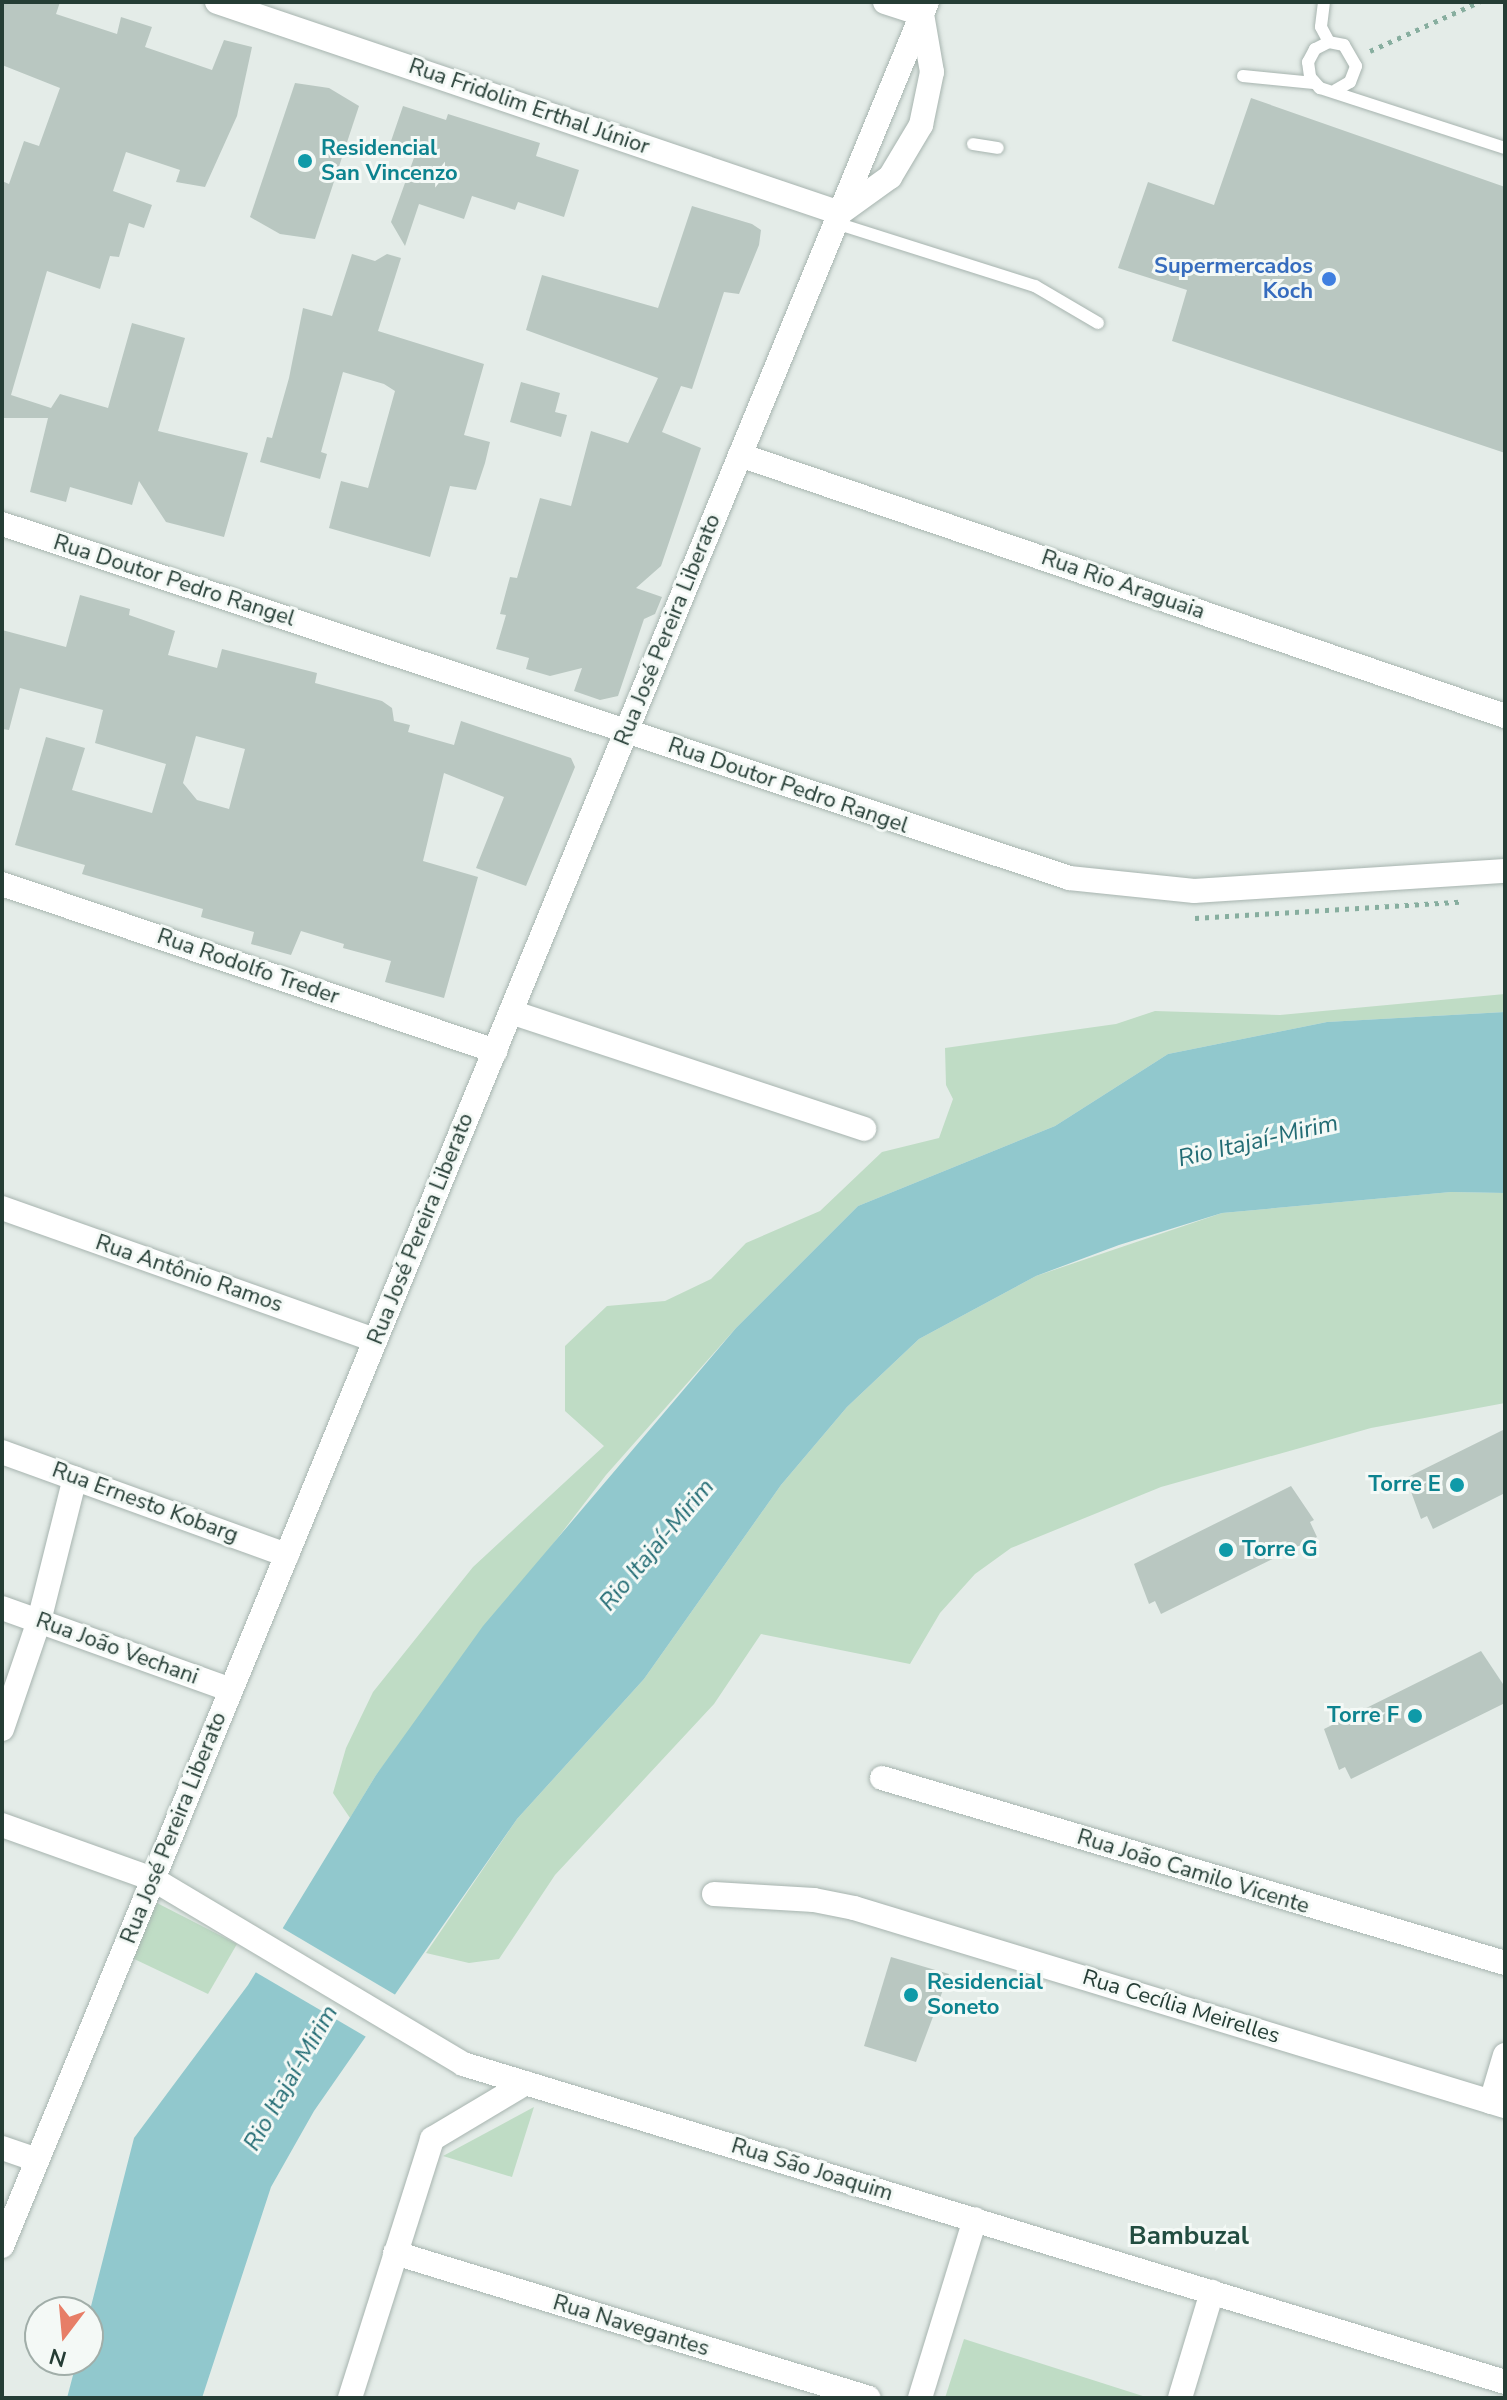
<!DOCTYPE html>
<html>
<head>
<meta charset="utf-8">
<style>
	body { margin:0 }
	#map { position:relative; width:1507px; height:2400px; overflow:hidden; background:#e4ece8; font-family:"Nunito Sans",sans-serif }
	div>[style] { position:absolute }
	.green>* { inset:0; background:#bfdcc5 }
	.water>* { inset:0; background:#91c8cd }
	.pier>* { inset:0; background:#e4ece8 }
	.building>* { inset:0; background:#b9c7c1 }
	.path>* { height:5px; margin-top:-2.5px; transform-origin:0; background:repeating-linear-gradient(90deg,#87ae9f 0 4px,transparent 0 10px) }
	.roads { filter:drop-shadow(0 0 2px #a7b4af) drop-shadow(0 0 2px #a7b4af) }
	.lane>* { height:12px; margin:-6px; padding:0 6px; transform-origin:6px; border-radius:6px; background:#fff }
	.street>* { height:24px; margin:-12px; padding:0 12px; transform-origin:12px; border-radius:12px; background:#fff }
	.secondary>* { height:24px; margin:-12px; padding:0 12px; transform-origin:12px; border-radius:12px; background:#fff }
	.dots>* { width:22px; height:22px; translate:-50% -50%; box-sizing:border-box; border:4px solid #f4f9f6; border-radius:50% }
	span { translate:-50% -50%; white-space:nowrap; text-align:center; line-height:1.15; -webkit-text-stroke:6px #f4f9f6; paint-order:stroke }
	.street-label { font-size:22px; color:#253d35 }
	.culture-label { font-size:22px; color:#0d838f; font-weight:700 }
	.left { translate:0 -50%; text-align:left }
	.right { translate:-100% -50%; text-align:right }
	.shop-label { font-size:22px; color:#366cbe; font-weight:700 }
	.water-label { font-size:24px; color:#236c74; font-style:italic }
	.quarter-label { font-size:26px; color:#224d40; font-weight:700 }
	.frame { position:absolute; inset:0; border:4px solid #253d35; pointer-events:none }
	.north { position:absolute; left:24px; top:2296px; width:80px; height:80px; box-sizing:border-box; background:#f4f9f6; border:2px solid #a1aea9; border-radius:50%; rotate:196deg; font-size:22px; font-weight:700; line-height:32px; text-align:center; color:#253d35 }
	.north::after { content:''; display:block; margin:auto; width:28px; height:36px; background:#e77e67; clip-path:polygon(50% 0,100% 100%,50% 72%,0 100%) }
</style>
</head>
<body>
<div id="map">
	<div class="green">
		<i style="clip-path:polygon(1505px 994px,1505px 1012px,1327px 1022px,1168px 1054px,1055px 1126px,858px 1206px,736px 1328px,606px 1475px,376px 1775px,350px 1818px,333px 1793px,346px 1748px,373px 1692px,473px 1567px,604px 1446px,565px 1411px,565px 1346px,607px 1306px,665px 1301px,711px 1279px,746px 1243px,820px 1211px,882px 1152px,939px 1138px,953px 1099px,946px 1085px,945px 1048px,1116px 1024px,1155px 1011px,1280px 1015px)"></i>
		<i style="clip-path:polygon(1451px 1192px,1505px 1193px,1505px 1403px,1371px 1428px,1161px 1487px,1011px 1548px,975px 1574px,940px 1613px,910px 1664px,761px 1634px,714px 1704px,555px 1875px,499px 1959px,469px 1963px,426px 1953px,517px 1819px,644px 1679px,781px 1485px,847px 1407px,919px 1339px,1036px 1276px,1222px 1213px)"></i>
		<i style="clip-path:polygon(157px 1903px,237px 1944px,208px 1994px,130px 1957px)"></i>
		<i style="clip-path:polygon(534px 2107px,512px 2177px,443px 2156px)"></i>
		<i style="clip-path:polygon(964px 2339px,1149px 2398px,945px 2398px)"></i>
	</div>
	<div class="water">
		<i style="clip-path:polygon(1505px 1012px,1505px 1193px,1451px 1192px,1222px 1213px,1119px 1245px,1036px 1276px,919px 1339px,847px 1407px,781px 1485px,644px 1679px,517px 1819px,314px 2111px,271px 2187px,202px 2398px,67px 2398px,77px 2360px,88px 2360px,88px 2318px,134px 2138px,248px 1985px,376px 1775px,483px 1626px,736px 1328px,858px 1206px,1055px 1126px,1168px 1054px,1327px 1022px)"></i>
	</div>
	<div class="pier">
		<i style="clip-path:polygon(279px 1926px,399px 1997px,368px 2038px,252px 1970px)"></i>
	</div>
	<div class="building">
		<i style="clip-path:polygon(2px 2px,60px 2px,56px 14px,117px 34px,121px 17px,152px 27px,145px 47px,212px 70px,224px 40px,252px 47px,237px 116px,205px 187px,176px 182px,180px 170px,126px 152px,113px 191px,152px 205px,144px 228px,129px 223px,119px 257px,110px 256px,100px 289px,47px 271px,11px 395px,51px 408px,60px 394px,108px 408px,132px 323px,185px 338px,158px 431px,248px 453px,224px 537px,166px 522px,139px 481px,132px 505px,70px 487px,66px 502px,30px 492px,48px 418px,2px 418px,2px 181px,9px 184px,24px 141px,39px 146px,60px 88px,2px 65px)"></i>
		<i style="clip-path:polygon(295px 83px,329px 88px,359px 106px,315px 239px,280px 234px,250px 217px)"></i>
		<i style="clip-path:polygon(1251px 98px,1505px 187px,1505px 453px,1172px 341px,1187px 290px,1118px 268px,1148px 182px,1214px 205px)"></i>
		<i style="clip-path:polygon(403px 106px,446px 120px,448px 114px,540px 143px,536px 156px,579px 170px,564px 217px,518px 202px,515px 210px,472px 196px,464px 219px,419px 204px,405px 246px,391px 222px,415px 155px,389px 147px)"></i>
		<i style="clip-path:polygon(692px 206px,752px 224px,761px 230px,759px 245px,739px 294px,724px 292px,692px 389px,681px 386px,662px 432px,701px 448px,661px 566px,636px 588px,662px 597px,655px 614px,644px 619px,618px 696px,600px 700px,574px 691px,582px 668px,550px 676px,526px 669px,529px 658px,496px 649px,506px 615px,500px 614px,510px 577px,517px 578px,540px 498px,571px 506px,591px 431px,628px 443px,658px 378px,526px 330px,542px 275px,658px 308px)"></i>
		<i style="clip-path:polygon(352px 254px,375px 261px,387px 254px,401px 258px,378px 331px,484px 364px,464px 435px,490px 442px,485px 463px,476px 490px,450px 486px,430px 557px,329px 528px,341px 481px,368px 488px,395px 391px,384px 384px,343px 372px,321px 452px,327px 454px,320px 479px,260px 462px,267px 437px,272px 438px,289px 378px,303px 308px,332px 316px)"></i>
		<i style="clip-path:polygon(521px 382px,560px 393px,555px 412px,567px 415px,561px 437px,510px 422px)"></i>
		<i style="clip-path:polygon(evenodd,80px 595px,130px 609px,129px 615px,175px 631px,168px 655px,217px 668px,222px 649px,317px 673px,315px 683px,382px 701px,392px 708px,394px 721px,410px 725px,408px 732px,454px 745px,461px 721px,571px 758px,575px 767px,526px 886px,476px 868px,504px 797px,444px 773px,423px 861px,478px 877px,444px 998px,385px 982px,391px 961px,343px 948px,344px 944px,301px 931px,291px 955px,251px 944px,254px 932px,201px 917px,203px 909px,82px 874px,85px 865px,15px 845px,46px 737px,85px 748px,72px 790px,152px 813px,166px 764px,95px 743px,103px 710px,20px 688px,9px 730px,2px 729px,2px 630px,66px 647px,80px 595px,196px 736px,245px 749px,229px 809px,197px 800px,183px 783px,196px 736px)"></i>
		<i style="clip-path:polygon(1505px 1429px,1505px 1493px,1433px 1529px,1427px 1516px,1421px 1519px,1406px 1478px)"></i>
		<i style="clip-path:polygon(1291px 1486px,1314px 1520px,1310px 1522px,1317px 1537px,1161px 1614px,1155px 1601px,1149px 1604px,1134px 1564px)"></i>
		<i style="clip-path:polygon(1481px 1651px,1505px 1687px,1505px 1703px,1351px 1779px,1345px 1767px,1339px 1770px,1324px 1729px)"></i>
		<i style="clip-path:polygon(891px 1957px,949px 1974px,916px 2062px,864px 2046px)"></i>
	</div>
	<div class="path">
		<i style="left:1370px;top:51px;width:120px;rotate:-24.2deg"></i>
		<i style="left:1195px;top:918px;width:265px;rotate:-3.5deg"></i>
	</div>
	<div class="roads">
		<div class="lane">
			<i style="left:1324px;top:2px;width:25px;rotate:97deg"></i>
			<i style="left:1321px;top:27px;width:17px;rotate:62deg"></i>
			<i style="left:1243px;top:76px;width:71px;rotate:5.6deg"></i>
			<i style="left:1336px;top:90px;width:16px;rotate:-30deg"></i>
			<i style="left:1350px;top:82px;width:17px;rotate:-69deg"></i>
			<i style="left:1356px;top:66px;width:24px;rotate:-120deg"></i>
			<i style="left:1344px;top:45px;width:15px;rotate:-169deg"></i>
			<i style="left:1329px;top:42px;width:16px;rotate:153deg"></i>
			<i style="left:1315px;top:49px;width:15px;rotate:118deg"></i>
			<i style="left:1308px;top:62px;width:15px;rotate:82deg"></i>
			<i style="left:1310px;top:77px;width:15px;rotate:48deg"></i>
			<i style="left:1320px;top:88px;width:194px;rotate:18deg"></i>
			<i style="left:973px;top:144px;width:25px;rotate:9deg"></i>
			<i style="left:836px;top:223px;width:209px;rotate:17.6deg"></i>
			<i style="left:1035px;top:286px;width:73px;rotate:30.4deg"></i>
		</div>
		<div class="street">
			<i style="left:217px;top:2px;width:658px;rotate:18.71deg"></i>
			<i style="left:885px;top:2px;width:39px;rotate:18deg"></i>
			<i style="left:740px;top:455px;width:808px;rotate:18.84deg"></i>
			<i style="left:2px;top:884px;width:521px;rotate:18.71deg"></i>
			<i style="left:511px;top:1012px;width:372px;rotate:18.3deg"></i>
			<i style="left:2px;top:1208px;width:396px;rotate:19.5deg"></i>
			<i style="left:2px;top:1452px;width:303px;rotate:19.9deg"></i>
			<i style="left:2px;top:1608px;width:243px;rotate:19.7deg"></i>
			<i style="left:2px;top:1729px;width:114px;rotate:-71.1deg"></i>
			<i style="left:39px;top:1621px;width:147px;rotate:-75.9deg"></i>
			<i style="left:882px;top:1778px;width:650px;rotate:16.54deg"></i>
			<i style="left:2px;top:1825px;width:160px;rotate:19.7deg"></i>
			<i style="left:714px;top:1894px;width:100px;rotate:3.4deg"></i>
			<i style="left:814px;top:1900px;width:41px;rotate:11.3deg"></i>
			<i style="left:854px;top:1908px;width:680px;rotate:16.92deg"></i>
			<i style="left:1491px;top:2102px;width:49px;rotate:-73.4deg"></i>
			<i style="left:2px;top:2148px;width:37px;rotate:19deg"></i>
			<i style="left:395px;top:2253px;width:495px;rotate:17deg"></i>
			<i style="left:350px;top:2398px;width:272px;rotate:-72.4deg"></i>
			<i style="left:432px;top:2139px;width:109px;rotate:-30.8deg"></i>
			<i style="left:920px;top:2398px;width:187px;rotate:-72.9deg"></i>
			<i style="left:1180px;top:2398px;width:111px;rotate:-73.2deg"></i>
		</div>
		<div class="secondary">
			<i style="left:840px;top:213px;width:62px;rotate:-35.8deg"></i>
			<i style="left:890px;top:177px;width:61px;rotate:-59.2deg"></i>
			<i style="left:921px;top:125px;width:54px;rotate:-78.3deg"></i>
			<i style="left:932px;top:72px;width:59px;rotate:-99.8deg"></i>
			<i style="left:2px;top:524px;width:1124px;rotate:18.35deg"></i>
			<i style="left:1069px;top:878px;width:126px;rotate:5.9deg"></i>
			<i style="left:1194px;top:891px;width:312px;rotate:-3.7deg"></i>
			<i style="left:153px;top:1879px;width:361px;rotate:30.8deg"></i>
			<i style="left:463px;top:2064px;width:1089px;rotate:16.97deg"></i>
			<i style="left:2px;top:2246px;width:2427px;rotate:-67.6deg"></i>
		</div>
	</div>
	<div class="dots">
		<i style="left:305px;top:161px;background:#0f9aa8"></i>
		<i style="left:1329px;top:279px;background:#3f7fe0"></i>
		<i style="left:1457px;top:1485px;background:#0f9aa8"></i>
		<i style="left:1226px;top:1550px;background:#0f9aa8"></i>
		<i style="left:1415px;top:1716px;background:#0f9aa8"></i>
		<i style="left:911px;top:1995px;background:#0f9aa8"></i>
	</div>
	<div class="street-label">
		<span style="left:529px;top:107px;rotate:19deg">Rua Fridolim Erthal Júnior</span>
		<span style="left:174px;top:581px;rotate:18deg">Rua Doutor Pedro Rangel</span>
		<span style="left:1123px;top:585px;rotate:19deg">Rua Rio Araguaia</span>
		<span style="left:668px;top:630px;rotate:-68deg">Rua José Pereira Liberato</span>
		<span style="left:788px;top:786px;rotate:19deg">Rua Doutor Pedro Rangel</span>
		<span style="left:248px;top:967px;rotate:19deg">Rua Rodolfo Treder</span>
		<span style="left:421px;top:1229px;rotate:-68deg">Rua José Pereira Liberato</span>
		<span style="left:189px;top:1274px;rotate:19deg">Rua Antônio Ramos</span>
		<span style="left:145px;top:1503px;rotate:20deg">Rua Ernesto Kobarg</span>
		<span style="left:117px;top:1649px;rotate:20deg">Rua João Vechani</span>
		<span style="left:174px;top:1828px;rotate:-68deg">Rua José Pereira Liberato</span>
		<span style="left:1193px;top:1872px;rotate:17deg">Rua João Camilo Vicente</span>
		<span style="left:1181px;top:2007px;rotate:17deg">Rua Cecília Meirelles</span>
		<span style="left:812px;top:2170px;rotate:17deg">Rua São Joaquim</span>
		<span style="left:631px;top:2326px;rotate:17deg">Rua Navegantes</span>
	</div>
	<div class="culture-label">
		<span class="left" style="left:321px;top:161px">Residencial<br>San Vincenzo</span>
		<span class="right" style="left:1441px;top:1485px">Torre E</span>
		<span class="left" style="left:1242px;top:1550px">Torre G</span>
		<span class="right" style="left:1399px;top:1716px">Torre F</span>
		<span class="left" style="left:927px;top:1995px">Residencial<br>Soneto</span>
	</div>
	<div class="shop-label">
		<span class="right" style="left:1313px;top:279px">Supermercados<br>Koch</span>
	</div>
	<div class="water-label">
		<span style="left:1258px;top:1141px;rotate:-13deg">Rio Itajaí-Mirim</span>
		<span style="left:657px;top:1545px;rotate:-50deg">Rio Itajaí-Mirim</span>
		<span style="left:291px;top:2078px;rotate:-60deg">Rio Itajaí-Mirim</span>
	</div>
	<div class="quarter-label">
		<span style="left:1189px;top:2236px">Bambuzal</span>
	</div>
	<div class="frame"></div>
	<div class="north">N</div>
</div>
</body>
</html>
